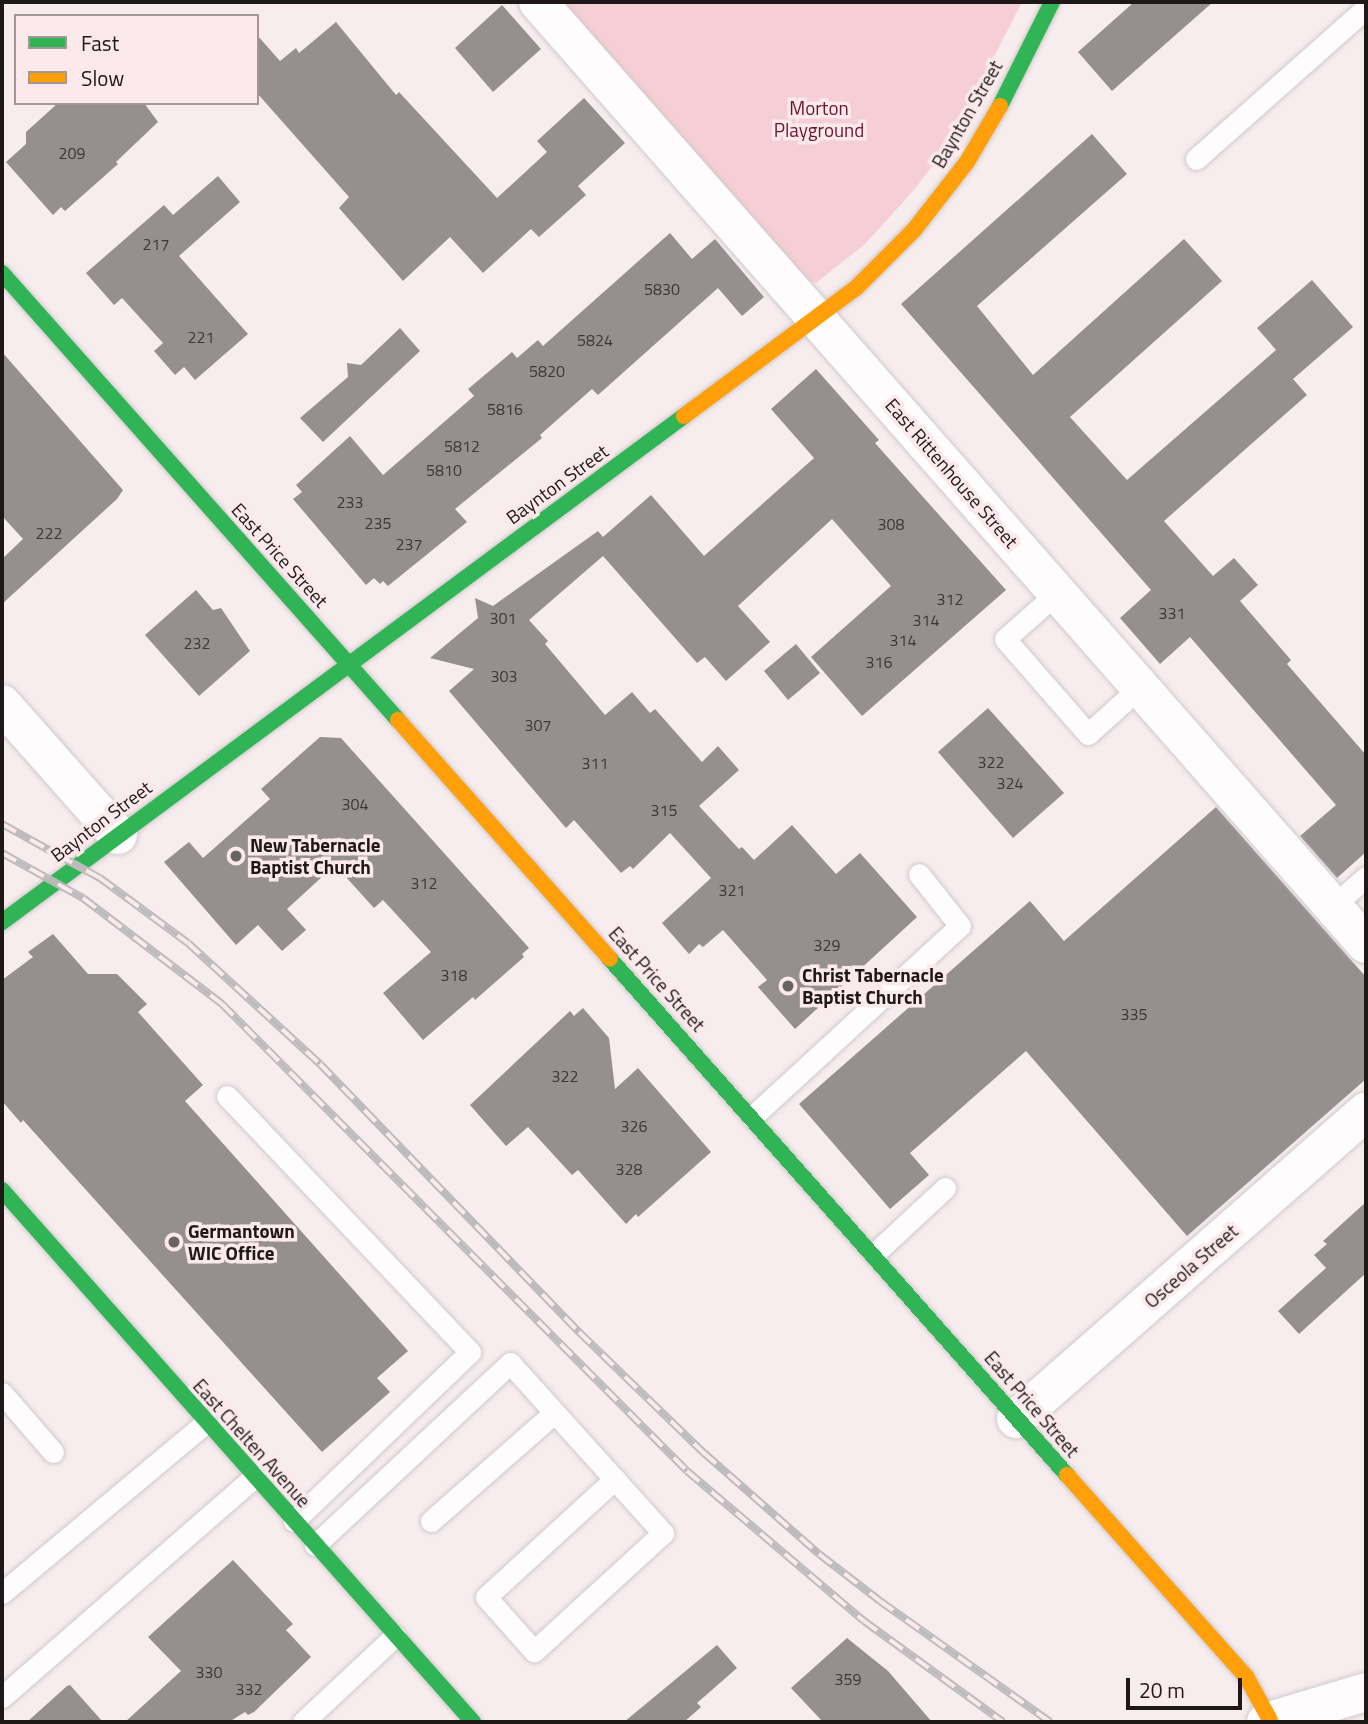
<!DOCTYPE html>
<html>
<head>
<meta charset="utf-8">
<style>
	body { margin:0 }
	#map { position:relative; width:1368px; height:1724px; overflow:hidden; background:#f7edef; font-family:"Titillium Web",sans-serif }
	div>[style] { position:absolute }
	.green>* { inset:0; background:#f6ced5 }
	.building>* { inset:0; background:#968f90 }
	.roads { filter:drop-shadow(0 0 2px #d0c9ca) drop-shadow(0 0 2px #d0c9ca) }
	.lane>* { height:21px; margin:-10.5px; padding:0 10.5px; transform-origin:10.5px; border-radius:10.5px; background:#fefcfd }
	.street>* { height:38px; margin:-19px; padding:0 19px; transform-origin:19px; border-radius:19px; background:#fefcfd }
	.fast>* { height:16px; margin:-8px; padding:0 8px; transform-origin:8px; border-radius:8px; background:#30b455 }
	.slow>* { height:16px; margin:-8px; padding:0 8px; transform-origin:8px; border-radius:8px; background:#ff9f0a }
	.rail>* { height:8px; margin-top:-4px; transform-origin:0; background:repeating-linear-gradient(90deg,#fbe9ec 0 16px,#bebbbc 0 32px); box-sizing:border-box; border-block:2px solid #bebbbc }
	.dots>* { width:19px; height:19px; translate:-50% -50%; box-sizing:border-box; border:4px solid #fbe9ec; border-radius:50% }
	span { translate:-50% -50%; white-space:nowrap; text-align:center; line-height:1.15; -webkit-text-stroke:7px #fbe9ec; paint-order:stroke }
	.number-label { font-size:16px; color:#3c3637 }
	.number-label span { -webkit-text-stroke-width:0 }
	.park-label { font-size:19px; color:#6b1530 }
	.street-label { font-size:19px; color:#1e1819 }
	.poi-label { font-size:19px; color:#1e1819; font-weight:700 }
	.left { translate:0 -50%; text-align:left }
	.frame { position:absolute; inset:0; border:4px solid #1e1819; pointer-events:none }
	.legend { position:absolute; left:14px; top:14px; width:245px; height:91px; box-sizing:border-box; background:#fbe9ec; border:2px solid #a39598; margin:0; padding:9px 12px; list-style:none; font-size:21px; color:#1e1819 }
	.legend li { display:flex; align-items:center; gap:14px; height:35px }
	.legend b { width:35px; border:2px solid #a39598 }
	.scale { position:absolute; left:1126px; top:1678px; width:116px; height:32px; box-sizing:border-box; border:4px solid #1e1819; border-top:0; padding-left:9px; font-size:21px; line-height:24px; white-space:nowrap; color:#1e1819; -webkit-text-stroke:5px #fbe9ec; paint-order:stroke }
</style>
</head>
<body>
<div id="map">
	<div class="green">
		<i style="clip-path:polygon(561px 2px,1022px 2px,951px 141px,914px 190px,865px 244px,816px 283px,804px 279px)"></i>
	</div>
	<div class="building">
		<i style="clip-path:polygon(1134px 2px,1213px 2px,1112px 91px,1078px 52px)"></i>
		<i style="clip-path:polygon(502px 5px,541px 49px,493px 92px,455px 48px)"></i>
		<i style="clip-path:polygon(336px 22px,396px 95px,399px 92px,497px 198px,547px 152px,537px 141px,584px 98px,625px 143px,578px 186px,586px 195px,539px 237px,531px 229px,483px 273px,450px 237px,403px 281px,339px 208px,349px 197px,257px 93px,257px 35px,280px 61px,296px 48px,299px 53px)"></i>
		<i style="clip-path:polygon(58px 103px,144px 103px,158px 122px,116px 162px,118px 164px,65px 211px,61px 207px,53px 215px,6px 162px,26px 144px,26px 132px)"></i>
		<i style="clip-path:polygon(1092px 134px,1127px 174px,977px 306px,1033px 375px,1184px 239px,1222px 281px,1070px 417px,1127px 480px,1276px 350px,1257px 328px,1312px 280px,1353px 327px,1293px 379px,1307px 395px,1164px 521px,1213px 576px,1234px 558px,1258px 585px,1240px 601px,1291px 660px,1287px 664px,1366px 755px,1366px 852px,1337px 878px,1300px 836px,1336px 805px,1190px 637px,1160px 664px,1120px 618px,1151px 590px,901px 304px)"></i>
		<i style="clip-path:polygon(218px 176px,240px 202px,179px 256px,248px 334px,195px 380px,184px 367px,175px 375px,154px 351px,163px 343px,122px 298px,114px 305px,86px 273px,164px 205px,173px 215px)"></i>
		<i style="clip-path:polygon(670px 233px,692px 259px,715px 239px,764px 297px,742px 316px,718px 288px,598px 395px,592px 389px,540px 435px,542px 438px,455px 509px,467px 522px,388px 586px,383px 581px,380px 584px,374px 578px,366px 585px,293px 499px,302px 492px,296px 485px,350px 436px,383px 475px,474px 396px,468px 389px,512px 352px,517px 358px,538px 340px,543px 346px)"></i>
		<i style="clip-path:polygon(400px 328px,420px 351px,323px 442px,300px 418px,348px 377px,347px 363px,361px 365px)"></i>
		<i style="clip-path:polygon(2px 352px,123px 490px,117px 499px,2px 604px,2px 559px,23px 539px,2px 516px)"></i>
		<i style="clip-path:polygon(816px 369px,879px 440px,875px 443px,1006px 590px,862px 716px,811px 657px,891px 586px,832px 519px,738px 606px,770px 642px,726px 681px,705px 657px,697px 663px,603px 556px,529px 620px,548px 641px,545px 644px,605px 715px,632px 692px,650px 713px,655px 709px,702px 762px,718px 746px,739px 770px,699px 806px,739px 849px,742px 847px,754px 860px,792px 825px,836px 874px,860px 853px,917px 917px,795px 1029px,758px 987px,767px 980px,723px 930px,703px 947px,699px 944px,689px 954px,662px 923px,711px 878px,670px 833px,633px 869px,630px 866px,621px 873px,574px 820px,566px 828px,449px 691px,474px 669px,430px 658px,478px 618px,475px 598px,493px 606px,598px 531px,603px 537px,651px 495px,704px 556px,814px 458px,771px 409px)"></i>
		<i style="clip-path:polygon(196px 590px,213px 610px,221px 608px,250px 651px,199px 696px,145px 635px)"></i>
		<i style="clip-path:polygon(796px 644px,820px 673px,788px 700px,764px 671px)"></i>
		<i style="clip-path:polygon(988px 708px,1064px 793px,1013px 838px,938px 752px)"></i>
		<i style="clip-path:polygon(320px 737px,341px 738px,529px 948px,522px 954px,524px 957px,475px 1000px,473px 997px,423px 1040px,383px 993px,431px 952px,383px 900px,374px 908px,335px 865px,287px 909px,306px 930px,282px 951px,258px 925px,236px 945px,164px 862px,189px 842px,203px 858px,270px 799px,261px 789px)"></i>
		<i style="clip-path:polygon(1216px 807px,1366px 977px,1366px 1079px,1187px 1236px,1026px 1051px,910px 1153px,929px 1175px,890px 1209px,799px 1104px,1030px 901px,1064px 941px)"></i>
		<i style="clip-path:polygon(53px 934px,88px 974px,117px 974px,147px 1004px,138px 1012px,203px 1085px,185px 1101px,408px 1351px,377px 1378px,390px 1392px,322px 1452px,23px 1120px,21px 1123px,2px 1101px,2px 980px,33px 957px,28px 952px)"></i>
		<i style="clip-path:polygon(583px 1008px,609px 1038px,615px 1089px,638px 1068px,711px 1152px,638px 1217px,636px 1214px,626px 1224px,578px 1170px,572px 1175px,528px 1127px,506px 1146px,470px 1105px,570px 1011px,574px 1016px)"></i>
		<i style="clip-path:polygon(1366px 1202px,1366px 1273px,1299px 1334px,1278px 1311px,1326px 1268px,1314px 1255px,1327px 1244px,1323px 1241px)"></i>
		<i style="clip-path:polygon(233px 1560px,293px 1624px,286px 1630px,311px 1657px,254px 1712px,248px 1715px,245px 1712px,229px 1722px,125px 1722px,181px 1671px,148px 1637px)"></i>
		<i style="clip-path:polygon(847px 1638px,888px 1671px,932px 1722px,823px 1722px,791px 1688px)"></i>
		<i style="clip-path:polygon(717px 1645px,737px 1668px,697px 1703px,701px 1707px,684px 1722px,624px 1722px)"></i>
		<i style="clip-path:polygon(70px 1685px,103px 1722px,27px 1722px,67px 1686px)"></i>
	</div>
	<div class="roads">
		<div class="lane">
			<i style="left:1196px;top:159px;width:227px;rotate:-41.6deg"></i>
			<i style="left:1057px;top:593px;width:69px;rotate:138.5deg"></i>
			<i style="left:1005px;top:639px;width:126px;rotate:48.9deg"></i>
			<i style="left:1088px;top:734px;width:70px;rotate:-42.1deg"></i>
			<i style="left:1333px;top:906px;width:44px;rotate:-41.3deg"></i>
			<i style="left:227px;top:1096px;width:353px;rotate:46.5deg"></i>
			<i style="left:470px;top:1352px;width:244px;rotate:136.2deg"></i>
			<i style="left:752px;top:1117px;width:282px;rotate:-42.6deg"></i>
			<i style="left:960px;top:926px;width:66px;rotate:-128.3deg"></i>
			<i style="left:874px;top:1254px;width:97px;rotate:-42.9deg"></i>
			<i style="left:2px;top:1393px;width:78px;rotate:49.2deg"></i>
			<i style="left:431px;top:1521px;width:164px;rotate:-41.3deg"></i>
			<i style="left:315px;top:1545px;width:267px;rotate:-43deg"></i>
			<i style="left:510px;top:1363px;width:229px;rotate:48deg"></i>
			<i style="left:663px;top:1533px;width:175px;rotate:137.5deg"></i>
			<i style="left:534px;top:1651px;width:72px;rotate:-131.6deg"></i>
			<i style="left:486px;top:1597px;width:175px;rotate:-42.5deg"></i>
			<i style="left:2px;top:1593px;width:265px;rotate:-39.9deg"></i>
			<i style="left:2px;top:1697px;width:335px;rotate:-41.1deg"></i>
			<i style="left:303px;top:1722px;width:126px;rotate:-43.1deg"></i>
		</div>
		<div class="street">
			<i style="left:538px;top:2px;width:1254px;rotate:48.69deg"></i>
			<i style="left:2px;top:704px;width:175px;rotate:48.5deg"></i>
			<i style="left:1016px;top:1419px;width:466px;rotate:-41.3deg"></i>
			<i style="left:1266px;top:1722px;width:104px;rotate:-16.7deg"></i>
		</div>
		<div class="fast">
			<i style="left:1000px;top:106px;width:116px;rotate:-63.4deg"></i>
			<i style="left:2px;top:273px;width:597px;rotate:48.46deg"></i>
			<i style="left:2px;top:922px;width:849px;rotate:-36.57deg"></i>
			<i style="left:610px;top:959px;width:689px;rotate:48.47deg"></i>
			<i style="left:2px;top:1190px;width:711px;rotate:48.48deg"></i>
		</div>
		<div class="slow">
			<i style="left:684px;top:416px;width:214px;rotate:-36.7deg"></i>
			<i style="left:856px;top:288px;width:82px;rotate:-45deg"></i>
			<i style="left:914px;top:230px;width:86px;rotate:-52.1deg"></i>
			<i style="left:967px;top:162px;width:65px;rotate:-59.5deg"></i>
			<i style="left:398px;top:720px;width:319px;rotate:48.4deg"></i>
			<i style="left:1067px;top:1475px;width:271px;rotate:48.4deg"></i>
			<i style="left:1247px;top:1678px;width:48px;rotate:61.3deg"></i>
		</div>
	</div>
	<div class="rail">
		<i style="left:2px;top:824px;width:112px;rotate:28.9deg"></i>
		<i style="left:100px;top:878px;width:109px;rotate:36.5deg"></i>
		<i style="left:188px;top:943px;width:179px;rotate:42.5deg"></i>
		<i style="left:320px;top:1064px;width:373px;rotate:46deg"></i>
		<i style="left:579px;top:1332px;width:174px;rotate:44.1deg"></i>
		<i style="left:704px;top:1453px;width:153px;rotate:41.3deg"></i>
		<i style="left:819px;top:1554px;width:77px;rotate:37.6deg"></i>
		<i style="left:880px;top:1601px;width:209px;rotate:35.4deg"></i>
		<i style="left:2px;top:853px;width:93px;rotate:29.1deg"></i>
		<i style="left:83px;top:898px;width:175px;rotate:37.3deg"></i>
		<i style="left:222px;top:1004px;width:659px;rotate:45.12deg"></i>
		<i style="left:687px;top:1471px;width:232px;rotate:40.3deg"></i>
		<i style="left:864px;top:1621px;width:172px;rotate:36deg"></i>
	</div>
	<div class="dots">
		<i style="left:236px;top:856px;background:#6a6364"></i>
		<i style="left:788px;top:986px;background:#6a6364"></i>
		<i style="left:174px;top:1242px;background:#6a6364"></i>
	</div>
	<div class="number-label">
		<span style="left:72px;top:153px">209</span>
		<span style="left:156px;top:244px">217</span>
		<span style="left:662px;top:289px">5830</span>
		<span style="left:201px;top:337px">221</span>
		<span style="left:595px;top:340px">5824</span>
		<span style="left:547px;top:371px">5820</span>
		<span style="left:505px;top:409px">5816</span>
		<span style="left:462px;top:446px">5812</span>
		<span style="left:444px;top:470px">5810</span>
		<span style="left:350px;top:502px">233</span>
		<span style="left:378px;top:523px">235</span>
		<span style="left:891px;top:524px">308</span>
		<span style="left:49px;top:533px">222</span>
		<span style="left:409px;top:544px">237</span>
		<span style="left:950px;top:599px">312</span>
		<span style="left:1172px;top:613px">331</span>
		<span style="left:503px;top:618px">301</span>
		<span style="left:926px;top:620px">314</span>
		<span style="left:903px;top:640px">314</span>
		<span style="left:197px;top:643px">232</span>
		<span style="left:879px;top:662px">316</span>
		<span style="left:504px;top:676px">303</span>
		<span style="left:538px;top:725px">307</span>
		<span style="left:991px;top:762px">322</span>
		<span style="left:595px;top:763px">311</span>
		<span style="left:1010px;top:783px">324</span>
		<span style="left:355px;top:804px">304</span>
		<span style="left:664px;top:810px">315</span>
		<span style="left:424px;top:883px">312</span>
		<span style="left:732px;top:890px">321</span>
		<span style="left:827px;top:945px">329</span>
		<span style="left:454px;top:975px">318</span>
		<span style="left:1134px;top:1014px">335</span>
		<span style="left:565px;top:1076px">322</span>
		<span style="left:634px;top:1126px">326</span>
		<span style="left:629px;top:1169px">328</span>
		<span style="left:209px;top:1672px">330</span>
		<span style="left:848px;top:1679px">359</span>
		<span style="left:249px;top:1689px">332</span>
	</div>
	<div class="park-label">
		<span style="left:819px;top:119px">Morton<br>Playground</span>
	</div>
	<div class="street-label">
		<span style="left:967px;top:114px;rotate:-60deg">Baynton Street</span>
		<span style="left:952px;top:473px;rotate:49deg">East Rittenhouse Street</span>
		<span style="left:557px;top:484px;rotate:-36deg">Baynton Street</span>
		<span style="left:280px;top:555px;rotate:48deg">East Price Street</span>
		<span style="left:101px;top:821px;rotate:-37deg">Baynton Street</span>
		<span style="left:657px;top:979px;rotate:48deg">East Price Street</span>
		<span style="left:1191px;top:1266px;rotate:-41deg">Osceola Street</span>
		<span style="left:1032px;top:1404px;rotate:49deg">East Price Street</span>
		<span style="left:252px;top:1443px;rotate:48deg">East Chelten Avenue</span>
	</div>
	<div class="poi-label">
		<span class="left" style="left:250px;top:856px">New Tabernacle<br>Baptist Church</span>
		<span class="left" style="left:802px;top:986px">Christ Tabernacle<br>Baptist Church</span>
		<span class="left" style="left:188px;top:1242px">Germantown<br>WIC Office</span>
	</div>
	<div class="frame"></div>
	<ul class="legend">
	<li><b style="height:9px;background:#30b455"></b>Fast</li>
	<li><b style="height:9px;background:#ff9f0a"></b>Slow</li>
	</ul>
	<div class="scale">20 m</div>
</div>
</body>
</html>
